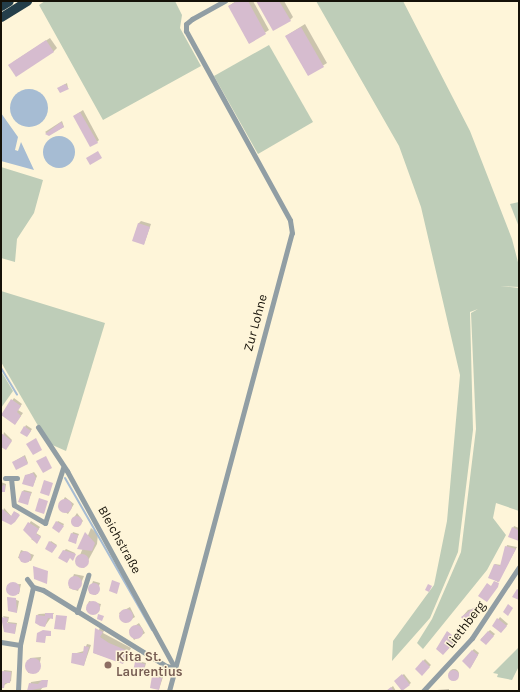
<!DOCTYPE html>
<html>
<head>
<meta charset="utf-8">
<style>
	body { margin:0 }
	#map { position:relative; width:520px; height:692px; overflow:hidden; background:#fef5d9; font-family:Karla,sans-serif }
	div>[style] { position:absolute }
	.green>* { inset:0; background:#becdb8 }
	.water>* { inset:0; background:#a6bcd3 }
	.round { border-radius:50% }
	.shadow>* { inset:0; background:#0003 }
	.stream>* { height:2px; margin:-1px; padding:0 1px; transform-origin:1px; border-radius:1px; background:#a6bcd3 }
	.building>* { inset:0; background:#d6bccf }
	.minor>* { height:5px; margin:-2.5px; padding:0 2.5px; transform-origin:2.5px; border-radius:2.5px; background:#919ea4 }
	.motorway>* { height:9px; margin:-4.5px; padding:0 4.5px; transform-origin:4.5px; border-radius:4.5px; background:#243e4a }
	.dots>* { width:11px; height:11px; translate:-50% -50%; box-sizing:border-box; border:2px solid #fef5d9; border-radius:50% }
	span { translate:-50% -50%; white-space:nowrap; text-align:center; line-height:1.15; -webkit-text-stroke:3px #fef5d9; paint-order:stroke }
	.street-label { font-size:13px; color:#151108 }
	.education-label { font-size:13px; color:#785e54; font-weight:700 }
	.left { translate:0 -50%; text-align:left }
	.frame { position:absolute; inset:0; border:2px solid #151108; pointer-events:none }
</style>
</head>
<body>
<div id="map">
	<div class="green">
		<i style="clip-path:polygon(45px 1px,175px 1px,182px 15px,180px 28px,201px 66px,103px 120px,39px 5px)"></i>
		<i style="clip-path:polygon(316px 1px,403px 1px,470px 131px,512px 239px,519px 266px,519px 287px,500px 286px,519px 288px,519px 511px,496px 503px,493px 518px,506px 535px,487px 570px,423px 649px,417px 643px,432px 619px,461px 552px,476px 429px,471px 313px,478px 309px,470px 312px,473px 430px,458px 552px,430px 618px,392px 661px,393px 641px,434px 585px,447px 521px,460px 375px,421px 207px,399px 146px)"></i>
		<i style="clip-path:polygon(269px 45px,313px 122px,258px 154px,214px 76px)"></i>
		<i style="clip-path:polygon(1px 167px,43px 180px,34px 213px,17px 239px,15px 262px,1px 258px)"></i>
		<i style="clip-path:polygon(519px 202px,519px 227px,510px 204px)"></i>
		<i style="clip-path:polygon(1px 291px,105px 323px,66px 451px,48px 443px,1px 362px)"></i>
		<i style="clip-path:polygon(1px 371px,13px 391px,1px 408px)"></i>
		<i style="clip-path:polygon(519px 647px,519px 666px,512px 680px,497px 677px,498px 674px,493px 673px)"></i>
	</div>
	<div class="water">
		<i class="round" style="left:10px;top:89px;width:38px;height:38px"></i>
		<i style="clip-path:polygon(1px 113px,18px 137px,15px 150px,18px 151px,21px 142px,34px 170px,1px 161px)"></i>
		<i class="round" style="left:43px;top:136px;width:32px;height:32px"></i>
	</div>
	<div class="shadow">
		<i style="clip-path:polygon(236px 1px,253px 1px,269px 30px,249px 43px,229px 6px)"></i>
		<i style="clip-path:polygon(257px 1px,284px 1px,293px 17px,290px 20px)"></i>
		<i style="clip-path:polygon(305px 24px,327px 63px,308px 75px,286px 36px)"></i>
		<i style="clip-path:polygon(50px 38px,57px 48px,53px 52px,13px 62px)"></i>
		<i style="clip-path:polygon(67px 83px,68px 88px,60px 87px)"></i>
		<i style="clip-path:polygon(83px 110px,99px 140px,97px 142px,74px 116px)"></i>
		<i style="clip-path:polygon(62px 121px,64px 127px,49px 135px,45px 132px)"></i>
		<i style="clip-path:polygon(141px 221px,151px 224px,144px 244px,138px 224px)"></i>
		<i style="clip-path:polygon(14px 398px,22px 404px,18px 410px,23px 413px,15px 424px,2px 414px)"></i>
		<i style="clip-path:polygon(26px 425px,32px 429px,28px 435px,25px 427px)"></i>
		<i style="clip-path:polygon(4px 432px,12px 440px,7px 447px,1px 446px)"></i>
		<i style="clip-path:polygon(25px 455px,28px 463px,15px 461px)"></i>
		<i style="clip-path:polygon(34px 472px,37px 476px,33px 486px,25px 476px)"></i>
		<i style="clip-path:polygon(1px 482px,6px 484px,5px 491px,1px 491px)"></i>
		<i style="clip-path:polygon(24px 490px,32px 492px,27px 504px,23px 491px)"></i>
		<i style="clip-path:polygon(65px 497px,74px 504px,68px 514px,59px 508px)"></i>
		<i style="clip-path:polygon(4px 508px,12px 517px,15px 512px,19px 514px,11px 524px,1px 518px)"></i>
		<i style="clip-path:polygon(77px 513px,83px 521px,78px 527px,71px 522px)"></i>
		<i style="clip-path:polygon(31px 521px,40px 527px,36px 533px,41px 536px,37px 543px,31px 539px,35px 536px,25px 530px)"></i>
		<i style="clip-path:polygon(58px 521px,64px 524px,61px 530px,57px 522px)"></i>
		<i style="clip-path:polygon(514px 526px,519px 528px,519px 540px,513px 528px)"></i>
		<i style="clip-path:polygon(91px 528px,98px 534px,97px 544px,84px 568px,76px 565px)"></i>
		<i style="clip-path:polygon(73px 532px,79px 534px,75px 543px,69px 541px)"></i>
		<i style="clip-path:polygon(51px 541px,57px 545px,53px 551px,50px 542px)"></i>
		<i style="clip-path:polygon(507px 545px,517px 547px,498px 582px,490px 577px,495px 564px,501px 565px)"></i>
		<i style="clip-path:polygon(66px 549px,75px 553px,73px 559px,64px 551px)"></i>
		<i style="clip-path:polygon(21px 550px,34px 555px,31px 561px,18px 558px)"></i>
		<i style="clip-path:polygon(74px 574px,84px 576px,78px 591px,69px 588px)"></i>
		<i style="clip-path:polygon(93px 581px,100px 583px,96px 595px,89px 593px)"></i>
		<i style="clip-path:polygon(21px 584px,19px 594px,7px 593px,7px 585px)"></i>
		<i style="clip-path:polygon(9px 597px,19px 601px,17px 612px,10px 611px,13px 599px)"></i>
		<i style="clip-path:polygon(89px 601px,101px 604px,99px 611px,86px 610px)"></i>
		<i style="clip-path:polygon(130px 607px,135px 617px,125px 623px,119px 613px)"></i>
		<i style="clip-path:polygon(476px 608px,477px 612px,462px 617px,468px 610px)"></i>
		<i style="clip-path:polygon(54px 613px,45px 626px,37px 615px,39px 614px)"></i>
		<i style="clip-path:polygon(3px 616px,9px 617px,8px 622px,17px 623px,15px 633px)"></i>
		<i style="clip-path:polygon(500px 617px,508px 624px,501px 632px,493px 626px)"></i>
		<i style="clip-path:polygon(139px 623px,145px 633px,134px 640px,129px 630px)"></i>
		<i style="clip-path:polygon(100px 626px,105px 628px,103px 633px,131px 648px,123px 663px,94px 653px)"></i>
		<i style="clip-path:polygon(490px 630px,495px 634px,486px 644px,481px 639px)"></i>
		<i style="clip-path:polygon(448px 632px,454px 643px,443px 654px,445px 636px)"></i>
		<i style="clip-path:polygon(87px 644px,91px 645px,84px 665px,73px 654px,84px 651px)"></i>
		<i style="clip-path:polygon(474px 649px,479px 653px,471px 667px,463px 661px)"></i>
		<i style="clip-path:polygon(41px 657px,38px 672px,28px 673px,30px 658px)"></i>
		<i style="clip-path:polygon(425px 659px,431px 665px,422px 674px,416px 669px)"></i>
		<i style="clip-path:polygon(138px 661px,146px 663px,144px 671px,134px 670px)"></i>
		<i class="round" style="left:449px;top:669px;width:10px;height:10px"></i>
		<i style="clip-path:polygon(4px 670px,12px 671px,11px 681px,1px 687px)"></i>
		<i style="clip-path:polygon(404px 674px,411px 683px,402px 690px,395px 681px)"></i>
		<i style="clip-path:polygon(154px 675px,163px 677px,159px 689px,152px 688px)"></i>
		<i style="clip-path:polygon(44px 680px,48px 680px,40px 691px,29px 691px,31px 682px)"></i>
		<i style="clip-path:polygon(393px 686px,396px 691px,387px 691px)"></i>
		<i style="clip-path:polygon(449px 689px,449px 691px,436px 691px,437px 690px)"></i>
	</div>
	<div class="stream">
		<i style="left:1px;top:368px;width:31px;rotate:59deg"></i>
		<i style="left:65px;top:478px;width:175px;rotate:60.2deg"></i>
	</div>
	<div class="building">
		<i style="clip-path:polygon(237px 1px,248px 1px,266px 34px,249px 44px,228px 6px)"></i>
		<i style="clip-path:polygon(256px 1px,279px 1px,291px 21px,273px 31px)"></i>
		<i style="clip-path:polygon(301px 27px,324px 67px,308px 76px,285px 36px)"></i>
		<i style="clip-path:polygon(46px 40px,54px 52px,16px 77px,8px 65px)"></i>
		<i style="clip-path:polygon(65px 84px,69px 89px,60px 93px,57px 88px)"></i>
		<i style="clip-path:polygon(80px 112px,98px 143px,90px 147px,73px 116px)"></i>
		<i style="clip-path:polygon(61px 122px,64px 127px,49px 136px,45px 134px)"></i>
		<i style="clip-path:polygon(98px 151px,102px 158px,90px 165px,86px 158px)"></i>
		<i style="clip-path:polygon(138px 223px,150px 227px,144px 245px,132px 241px)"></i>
		<i style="clip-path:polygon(11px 399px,21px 406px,17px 412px,21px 416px,15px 425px,1px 415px)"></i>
		<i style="clip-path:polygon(24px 426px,31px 431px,27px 437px,20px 433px)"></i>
		<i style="clip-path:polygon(1px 433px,12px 441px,6px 450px,1px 447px)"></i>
		<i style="clip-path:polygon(36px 438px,42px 450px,33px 455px,26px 444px)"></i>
		<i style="clip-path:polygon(24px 456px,28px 464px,16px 470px,12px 462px)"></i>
		<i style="clip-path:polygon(46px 456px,52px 468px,43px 473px,36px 461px)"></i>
		<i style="clip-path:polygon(33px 473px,36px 478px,33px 487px,22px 484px,25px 475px)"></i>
		<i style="clip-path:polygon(44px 480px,53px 483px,49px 496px,40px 493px)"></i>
		<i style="clip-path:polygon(5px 485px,5px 492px,1px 492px,1px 486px)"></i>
		<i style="clip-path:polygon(22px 491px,31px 493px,28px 505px,18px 502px)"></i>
		<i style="clip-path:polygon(39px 498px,48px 501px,44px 514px,35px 511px)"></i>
		<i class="round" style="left:58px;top:499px;width:14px;height:14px"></i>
		<i style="clip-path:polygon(2px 509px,11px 516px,14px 511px,20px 515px,15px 522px,11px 525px,1px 520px)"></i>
		<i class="round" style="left:70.5px;top:515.5px;width:11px;height:11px"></i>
		<i style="clip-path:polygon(56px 521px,64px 526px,59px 533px,52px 528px)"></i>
		<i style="clip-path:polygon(28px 522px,39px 529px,36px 534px,41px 537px,37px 544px,23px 530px)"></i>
		<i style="clip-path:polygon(512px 527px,518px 530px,519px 527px,519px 541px,508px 537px)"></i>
		<i style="clip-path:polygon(85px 532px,95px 543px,92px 551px,77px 549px)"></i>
		<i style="clip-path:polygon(71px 533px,78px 535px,76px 544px,68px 541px)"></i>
		<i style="clip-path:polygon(49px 541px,57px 546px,52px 553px,45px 549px)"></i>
		<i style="clip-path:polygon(505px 546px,516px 549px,499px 582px,488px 578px,494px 564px,500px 566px)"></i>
		<i style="clip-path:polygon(63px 550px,76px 554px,73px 561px,70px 558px,67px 563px,58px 558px)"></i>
		<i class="round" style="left:19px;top:551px;width:12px;height:12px"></i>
		<i class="round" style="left:75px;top:554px;width:14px;height:14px"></i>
		<i style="clip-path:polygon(33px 566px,48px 571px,47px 584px,34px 579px)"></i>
		<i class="round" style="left:68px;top:576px;width:14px;height:14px"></i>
		<i style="clip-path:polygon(112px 580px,120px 583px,117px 594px,109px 591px)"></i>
		<i style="clip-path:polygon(494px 581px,499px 583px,498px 587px,487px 602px,478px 596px,487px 583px,491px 586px)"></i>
		<i class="round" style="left:6px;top:582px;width:14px;height:14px"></i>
		<i class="round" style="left:88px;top:583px;width:12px;height:12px"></i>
		<i style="clip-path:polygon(428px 584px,432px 586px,429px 592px,425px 590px)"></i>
		<i style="clip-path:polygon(517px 589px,519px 590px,519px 600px,512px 597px)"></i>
		<i style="clip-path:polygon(7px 597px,16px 598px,17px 613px,8px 611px)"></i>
		<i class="round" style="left:86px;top:601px;width:14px;height:14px"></i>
		<i style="clip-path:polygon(508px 604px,513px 608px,508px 616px,503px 612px)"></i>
		<i style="clip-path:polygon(475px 607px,480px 611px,469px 627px,461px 617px)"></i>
		<i class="round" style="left:119px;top:609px;width:14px;height:14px"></i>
		<i style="clip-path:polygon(45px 613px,53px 613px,53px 619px,48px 618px,45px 627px,40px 626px,35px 623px,36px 615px,45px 616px)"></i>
		<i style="clip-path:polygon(98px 614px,104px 616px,102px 621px,97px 619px)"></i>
		<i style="clip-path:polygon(56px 615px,67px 616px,65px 630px,54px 629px)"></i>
		<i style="clip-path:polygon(1px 617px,8px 618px,7px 623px,16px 624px,15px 634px,4px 632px)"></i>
		<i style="clip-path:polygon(497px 618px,507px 626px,501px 633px,492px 626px)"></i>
		<i class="round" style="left:129px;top:625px;width:14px;height:14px"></i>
		<i style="clip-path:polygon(95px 628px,103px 632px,100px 637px,109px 643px,128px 651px,123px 664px,93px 653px)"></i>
		<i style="clip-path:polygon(43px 630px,51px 631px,51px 636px,46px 636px,45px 643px,36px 642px,37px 633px)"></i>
		<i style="clip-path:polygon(447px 631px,452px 635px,448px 640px,453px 644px,443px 655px,436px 649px)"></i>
		<i style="clip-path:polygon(488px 631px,494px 636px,486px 645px,480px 640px)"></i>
		<i style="clip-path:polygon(84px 646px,89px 647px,84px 666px,71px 663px,72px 653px,83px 653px)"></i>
		<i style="clip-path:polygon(472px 650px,478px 655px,470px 669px,462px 661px)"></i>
		<i class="round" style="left:25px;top:658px;width:16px;height:16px"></i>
		<i style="clip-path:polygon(423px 660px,430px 667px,422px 676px,415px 669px)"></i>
		<i style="clip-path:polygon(135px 662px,145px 664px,144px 669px,153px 670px,152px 675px,133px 671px)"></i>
		<i class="round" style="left:447.5px;top:669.5px;width:11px;height:11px"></i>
		<i style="clip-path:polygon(2px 671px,11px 672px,10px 683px,5px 683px,4px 688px,1px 688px)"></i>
		<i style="clip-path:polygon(402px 674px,410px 685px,402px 691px,394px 681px)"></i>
		<i style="clip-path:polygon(152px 676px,162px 678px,159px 690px,150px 688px)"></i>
		<i style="clip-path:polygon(42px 680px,48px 680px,47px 687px,27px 691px,29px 683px,38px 684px)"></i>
		<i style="clip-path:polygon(391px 687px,394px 691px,386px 691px)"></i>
	</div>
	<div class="minor">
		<i style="left:38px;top:427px;width:53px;rotate:56.6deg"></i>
		<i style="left:67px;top:471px;width:225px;rotate:61.3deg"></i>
		<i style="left:5px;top:478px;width:12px"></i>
		<i style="left:11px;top:478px;width:27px;rotate:84deg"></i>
		<i style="left:14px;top:505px;width:36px;rotate:30deg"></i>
		<i style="left:45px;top:523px;width:58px;rotate:-71.9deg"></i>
		<i style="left:27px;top:579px;width:10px;rotate:53deg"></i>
		<i style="left:33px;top:587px;width:10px;rotate:17deg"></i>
		<i style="left:43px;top:590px;width:145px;rotate:31.7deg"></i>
		<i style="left:166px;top:666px;width:9px;rotate:13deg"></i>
		<i style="left:77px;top:612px;width:39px;rotate:-73deg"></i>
		<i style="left:1px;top:642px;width:19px;rotate:9deg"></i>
		<i style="left:18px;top:691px;width:46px;rotate:-87.5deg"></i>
		<i style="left:20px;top:645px;width:59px;rotate:-77.4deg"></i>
		<i style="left:169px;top:691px;width:474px;rotate:-75deg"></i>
		<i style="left:292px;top:233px;width:13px;rotate:-99deg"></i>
		<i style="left:290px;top:220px;width:216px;rotate:-118.8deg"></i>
		<i style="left:186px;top:31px;width:7px;rotate:-90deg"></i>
		<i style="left:186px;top:24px;width:8px;rotate:-40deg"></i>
		<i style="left:192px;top:19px;width:38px;rotate:-29deg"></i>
		<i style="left:423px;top:691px;width:72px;rotate:-47.2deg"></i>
		<i style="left:472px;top:638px;width:85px;rotate:-56.5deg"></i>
	</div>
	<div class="motorway">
		<i style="left:1px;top:6px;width:9px;rotate:-32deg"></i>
		<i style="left:1px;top:17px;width:31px;rotate:-32deg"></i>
	</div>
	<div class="dots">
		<i style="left:108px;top:665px;background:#8d6e63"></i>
	</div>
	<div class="street-label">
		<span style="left:256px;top:323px;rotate:-75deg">Zur Lohne</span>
		<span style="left:119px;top:540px;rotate:61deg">Bleichstraße</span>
		<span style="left:466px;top:625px;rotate:-52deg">Liethberg</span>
	</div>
	<div class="education-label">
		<span class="left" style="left:116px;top:665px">Kita St.<br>Laurentius</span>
	</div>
	<div class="frame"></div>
</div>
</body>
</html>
